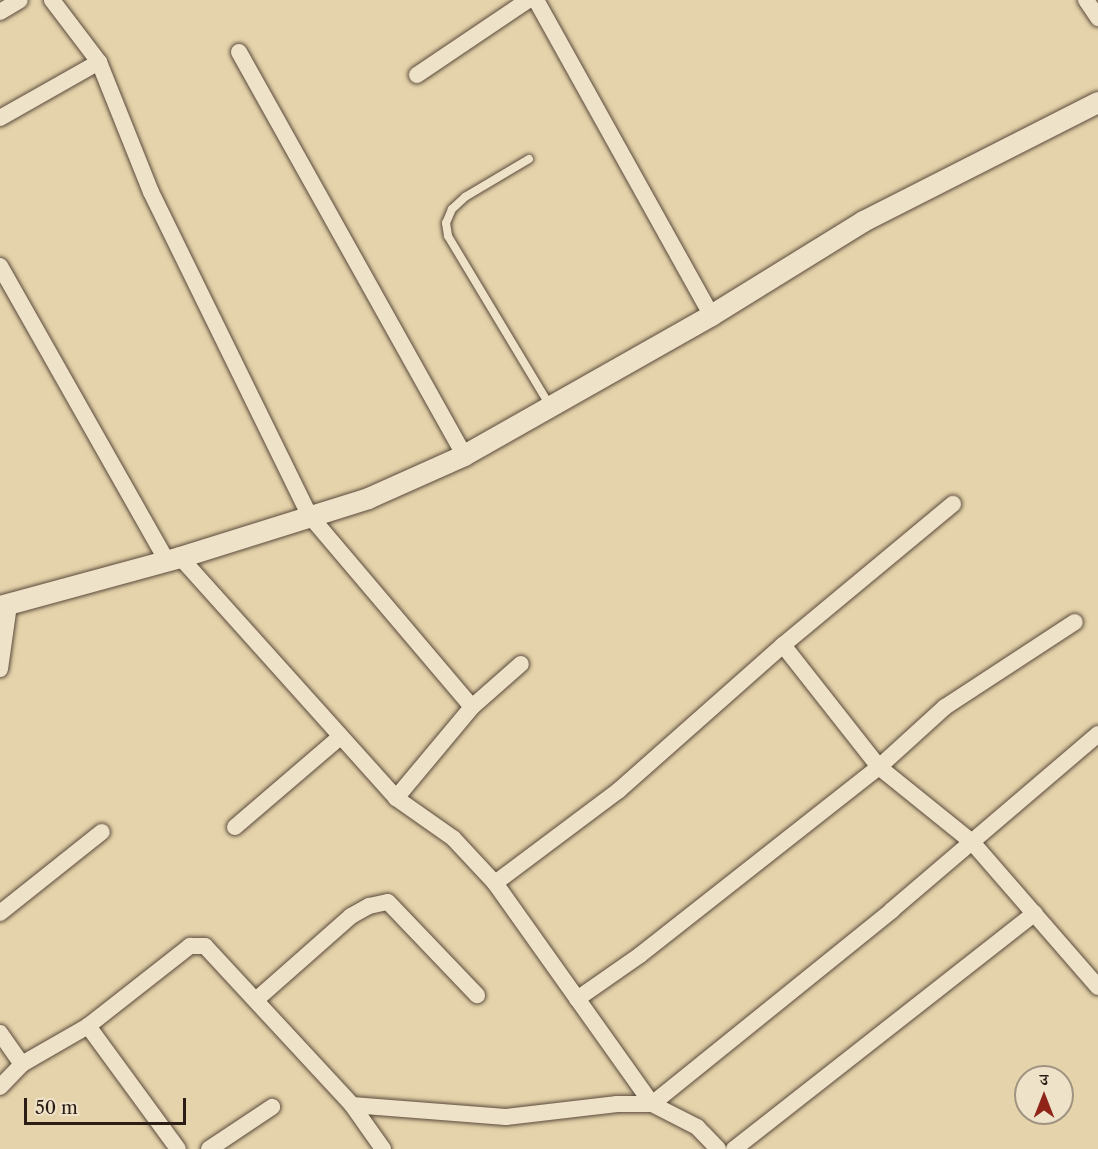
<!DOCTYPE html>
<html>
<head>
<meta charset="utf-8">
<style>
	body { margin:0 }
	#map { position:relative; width:1098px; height:1149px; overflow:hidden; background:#e5d3ab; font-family:"Libre Caslon Text","Noto Serif Devanagari",serif }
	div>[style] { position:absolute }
	.roads { filter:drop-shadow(0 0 2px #5a4a3b) drop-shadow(0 0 2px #5a4a3b) }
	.service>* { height:8px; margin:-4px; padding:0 4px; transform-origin:4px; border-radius:4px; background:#eee2c8 }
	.minor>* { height:16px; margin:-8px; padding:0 8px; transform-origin:8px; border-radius:8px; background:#eee2c8 }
	.tertiary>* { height:21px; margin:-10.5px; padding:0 10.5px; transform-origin:10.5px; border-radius:10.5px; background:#eee2c8 }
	span { translate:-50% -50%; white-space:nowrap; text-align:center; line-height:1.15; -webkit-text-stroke:5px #eee2c8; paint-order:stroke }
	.north { position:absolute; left:1014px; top:1065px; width:60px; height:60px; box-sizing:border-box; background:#eee2c8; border:2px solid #a09381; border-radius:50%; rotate:0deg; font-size:16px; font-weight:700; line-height:24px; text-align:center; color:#2c1c16 }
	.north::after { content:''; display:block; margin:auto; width:21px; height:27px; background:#8f2418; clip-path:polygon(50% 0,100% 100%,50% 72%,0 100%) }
	.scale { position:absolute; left:24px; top:1098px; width:162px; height:27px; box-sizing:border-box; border:3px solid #2c1c16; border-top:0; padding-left:8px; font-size:18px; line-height:21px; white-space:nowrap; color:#2c1c16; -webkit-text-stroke:4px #eee2c8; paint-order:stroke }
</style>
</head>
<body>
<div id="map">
	<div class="roads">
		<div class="service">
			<i style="left:529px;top:159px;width:74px;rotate:149.3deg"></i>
			<i style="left:465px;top:197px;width:18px;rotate:137deg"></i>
			<i style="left:452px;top:209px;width:15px;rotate:113deg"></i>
			<i style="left:446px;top:223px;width:13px;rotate:81deg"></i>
			<i style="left:448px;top:236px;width:198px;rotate:59deg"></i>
		</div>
		<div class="minor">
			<i style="left:536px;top:0;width:360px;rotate:60.9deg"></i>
			<i style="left:1086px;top:0;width:22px;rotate:56deg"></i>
			<i style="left:0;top:12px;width:23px;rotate:-31deg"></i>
			<i style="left:239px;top:52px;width:462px;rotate:60.8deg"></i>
			<i style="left:99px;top:62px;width:140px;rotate:68.2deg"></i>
			<i style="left:151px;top:192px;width:361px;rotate:63.9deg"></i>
			<i style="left:310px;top:516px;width:250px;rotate:49.7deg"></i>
			<i style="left:472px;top:707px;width:65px;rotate:-41.3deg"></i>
			<i style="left:417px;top:75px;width:134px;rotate:-34deg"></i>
			<i style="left:0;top:118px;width:114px;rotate:-29.5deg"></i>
			<i style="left:99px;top:62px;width:78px;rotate:-127.2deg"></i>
			<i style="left:0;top:266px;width:338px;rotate:60.5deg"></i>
			<i style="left:180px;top:557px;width:324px;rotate:48.1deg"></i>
			<i style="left:396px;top:798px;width:70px;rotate:35.1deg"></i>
			<i style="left:453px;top:838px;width:62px;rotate:47deg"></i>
			<i style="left:495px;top:883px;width:271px;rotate:54.6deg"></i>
			<i style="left:652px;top:1104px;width:309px;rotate:-38.9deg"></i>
			<i style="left:892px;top:910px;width:271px;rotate:-40.5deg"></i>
			<i style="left:783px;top:645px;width:155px;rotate:51.8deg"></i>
			<i style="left:879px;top:767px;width:119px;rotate:38.9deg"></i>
			<i style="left:972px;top:842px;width:192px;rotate:49deg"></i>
			<i style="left:0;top:669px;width:65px;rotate:-82deg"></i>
			<i style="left:396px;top:798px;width:119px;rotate:-50.1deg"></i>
			<i style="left:235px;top:827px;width:137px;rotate:-40.6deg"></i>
			<i style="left:495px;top:883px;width:154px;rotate:-36.8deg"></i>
			<i style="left:618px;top:791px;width:220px;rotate:-41.5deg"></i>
			<i style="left:783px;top:645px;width:221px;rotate:-39.7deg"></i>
			<i style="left:0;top:913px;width:130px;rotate:-38.5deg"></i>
			<i style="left:257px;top:999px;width:125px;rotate:-41.4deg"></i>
			<i style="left:351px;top:916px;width:21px;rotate:-29deg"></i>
			<i style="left:369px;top:906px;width:19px;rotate:-12deg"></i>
			<i style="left:388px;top:902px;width:129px;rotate:46.3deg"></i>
			<i style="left:577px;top:999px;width:77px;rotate:-34.9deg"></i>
			<i style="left:640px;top:955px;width:304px;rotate:-38.2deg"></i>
			<i style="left:879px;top:767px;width:89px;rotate:-42.3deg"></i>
			<i style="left:945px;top:707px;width:155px;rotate:-33.2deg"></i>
			<i style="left:88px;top:1026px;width:152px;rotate:53.8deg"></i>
			<i style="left:0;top:1033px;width:38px;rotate:55deg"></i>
			<i style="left:22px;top:1064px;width:76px;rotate:-29.9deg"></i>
			<i style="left:88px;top:1026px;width:130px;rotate:-38.1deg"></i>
			<i style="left:190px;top:946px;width:15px"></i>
			<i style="left:205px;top:946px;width:217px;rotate:47.2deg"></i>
			<i style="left:352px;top:1105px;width:54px;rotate:54.8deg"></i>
			<i style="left:0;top:1087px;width:32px;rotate:-46deg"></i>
			<i style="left:352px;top:1105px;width:154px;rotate:4.5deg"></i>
			<i style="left:506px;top:1117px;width:112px;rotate:-6.7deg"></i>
			<i style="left:617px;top:1104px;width:35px"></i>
			<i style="left:652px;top:1104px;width:51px;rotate:27.1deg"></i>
			<i style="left:697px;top:1127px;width:30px;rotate:46deg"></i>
			<i style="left:209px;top:1149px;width:76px;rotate:-33.7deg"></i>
			<i style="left:734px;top:1149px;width:382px;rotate:-38.1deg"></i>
		</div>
		<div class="tertiary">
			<i style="left:0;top:606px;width:187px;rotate:-15.2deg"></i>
			<i style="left:180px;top:557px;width:197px;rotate:-17.4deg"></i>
			<i style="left:368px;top:498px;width:105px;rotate:-24.1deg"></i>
			<i style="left:464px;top:455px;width:284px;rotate:-29.5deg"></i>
			<i style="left:711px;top:315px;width:179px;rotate:-31.7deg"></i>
			<i style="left:863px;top:221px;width:263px;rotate:-26.9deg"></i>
		</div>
	</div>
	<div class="north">उ</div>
	<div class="scale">50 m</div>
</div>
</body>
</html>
